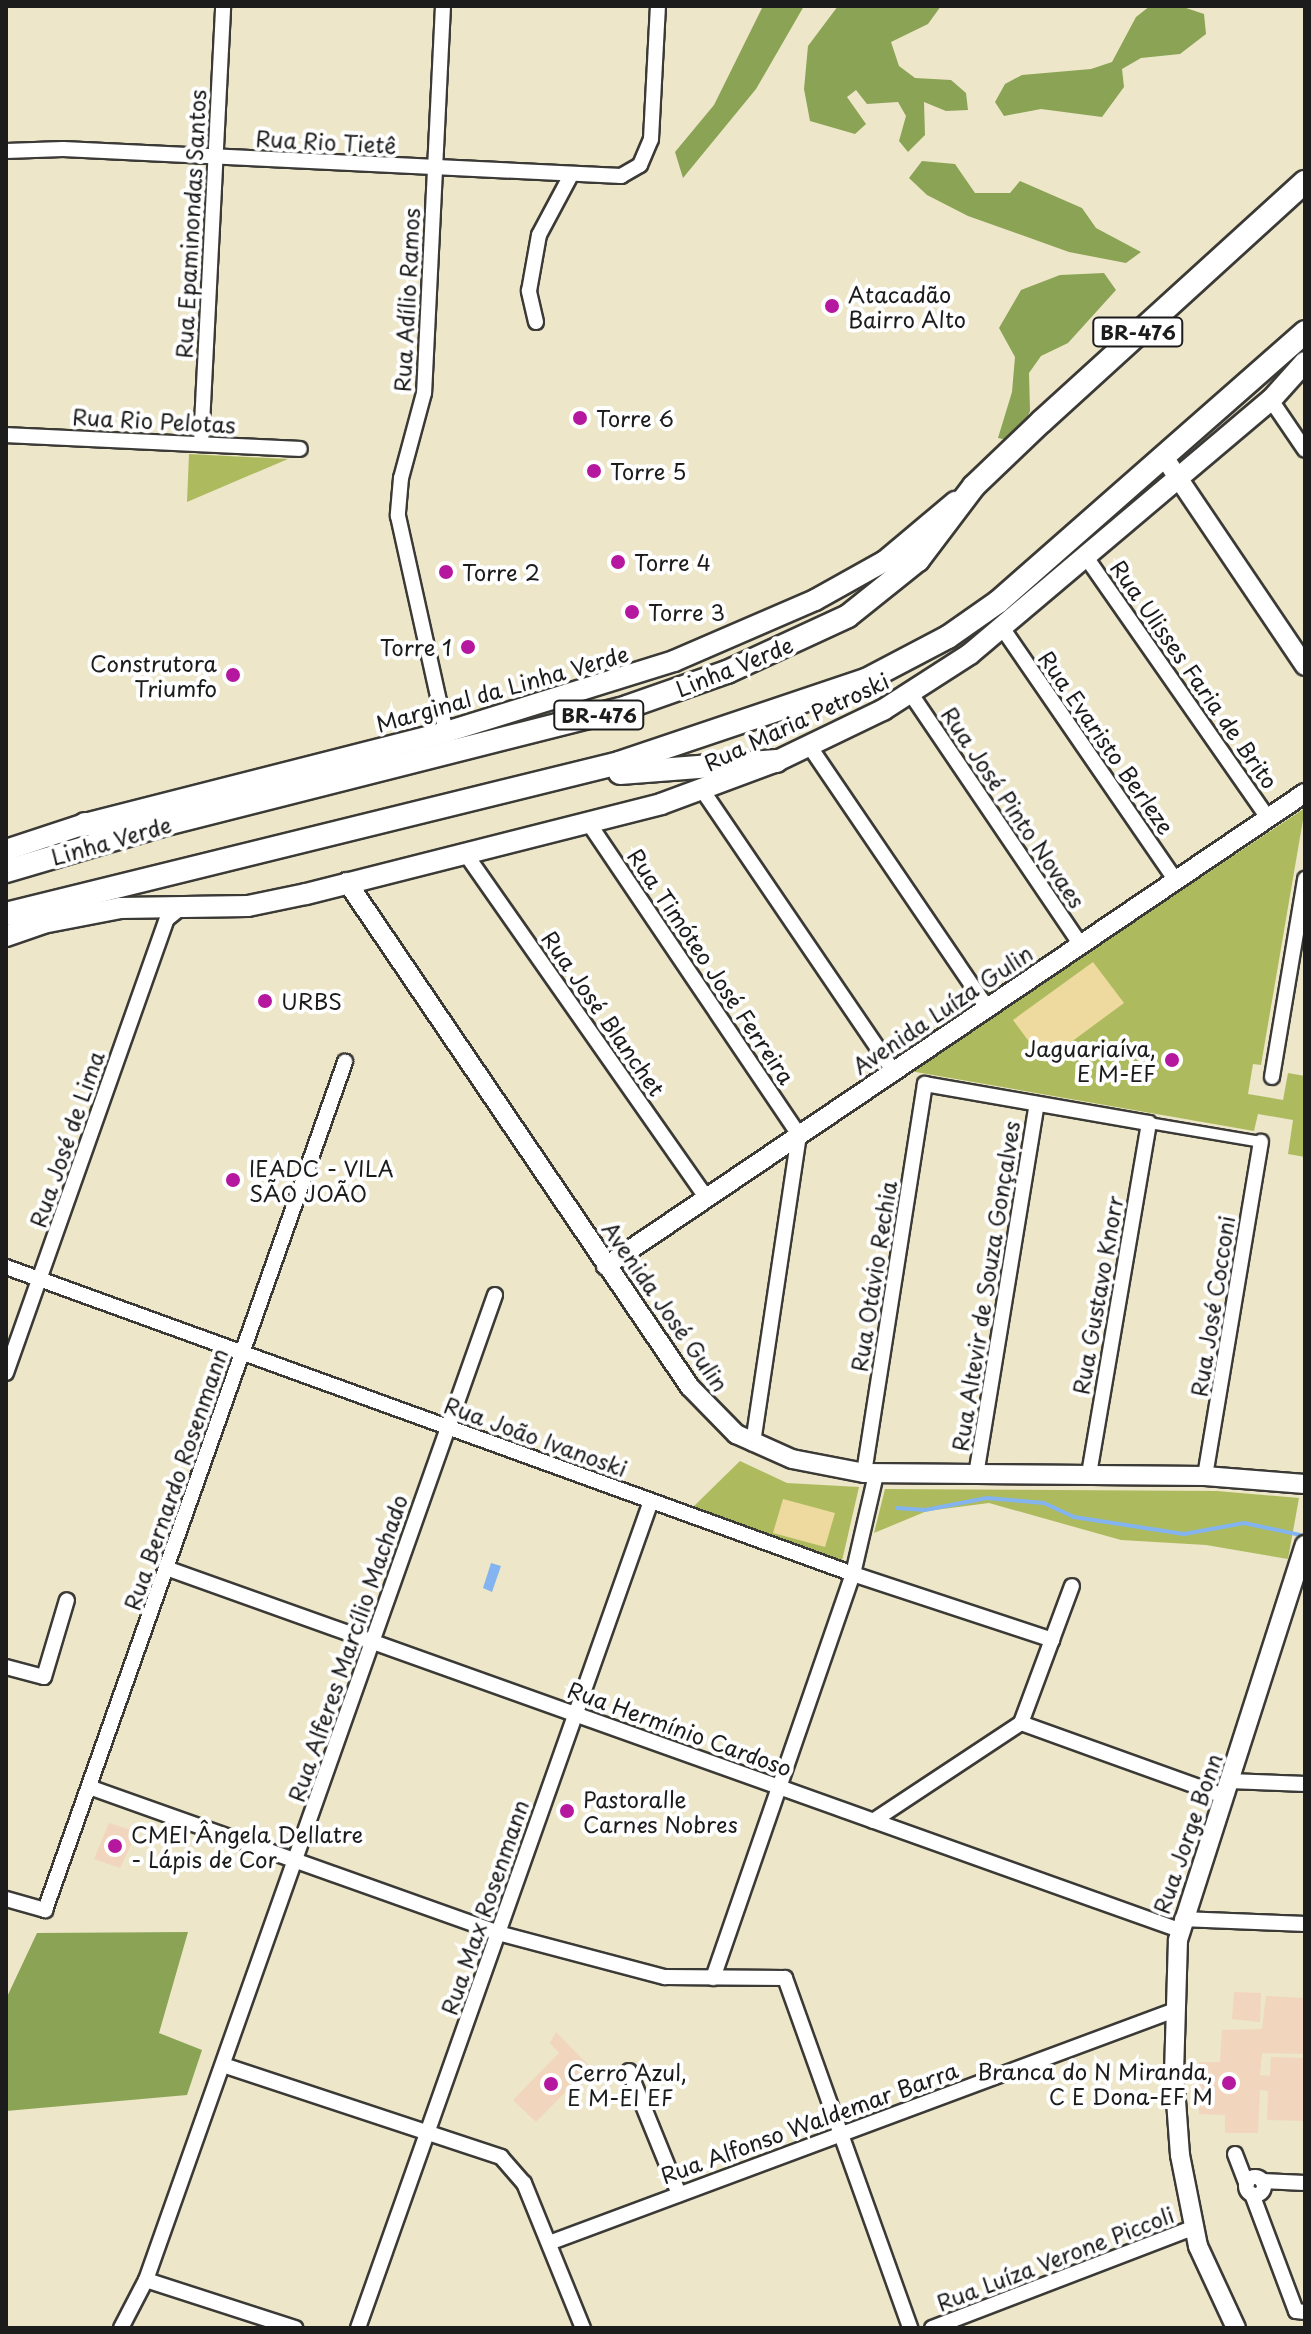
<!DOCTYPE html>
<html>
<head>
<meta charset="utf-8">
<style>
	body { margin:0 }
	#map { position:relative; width:1311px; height:2334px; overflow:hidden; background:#ede6c9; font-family:"Playpen Sans",sans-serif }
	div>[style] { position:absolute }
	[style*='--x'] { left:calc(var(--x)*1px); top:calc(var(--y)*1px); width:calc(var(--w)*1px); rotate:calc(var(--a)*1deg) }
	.built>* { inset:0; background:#f1d5bd }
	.green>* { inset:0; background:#adbb5e }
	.forest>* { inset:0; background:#8aa355 }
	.sand>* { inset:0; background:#eeda9e }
	.water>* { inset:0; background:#83b4ef }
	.stream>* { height:4px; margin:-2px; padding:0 2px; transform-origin:2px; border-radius:2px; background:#83b4ef }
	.roads { filter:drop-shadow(2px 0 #3b3a36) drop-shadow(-2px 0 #3b3a36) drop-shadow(0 2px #3b3a36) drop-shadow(0 -2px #3b3a36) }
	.pedestrian>* { height:10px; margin:-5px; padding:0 5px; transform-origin:5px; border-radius:5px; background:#fff }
	.minor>* { height:14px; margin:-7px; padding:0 7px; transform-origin:7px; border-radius:7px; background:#fff }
	.minor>.ring { margin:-7px; padding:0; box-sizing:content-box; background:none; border:14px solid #fff; border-radius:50% }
	.tertiary>* { height:18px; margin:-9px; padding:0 9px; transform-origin:9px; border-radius:9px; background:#fff }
	.secondary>* { height:20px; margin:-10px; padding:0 10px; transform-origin:10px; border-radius:10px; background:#fff }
	.trunk>* { height:22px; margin:-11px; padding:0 11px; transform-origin:11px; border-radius:11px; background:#fff }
	.dots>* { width:22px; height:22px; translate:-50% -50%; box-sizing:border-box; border:4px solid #fff; border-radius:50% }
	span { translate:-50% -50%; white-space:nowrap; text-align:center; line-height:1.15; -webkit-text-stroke:8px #fff; paint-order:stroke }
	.shield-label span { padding:2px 6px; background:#fff; border:2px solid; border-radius:6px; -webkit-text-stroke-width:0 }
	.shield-label { font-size:20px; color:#1c1c1c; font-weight:700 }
	.street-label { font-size:22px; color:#1c1c1c }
	.poi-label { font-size:22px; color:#1c1c1c }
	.left { translate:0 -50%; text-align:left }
	.right { translate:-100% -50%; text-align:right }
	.frame { position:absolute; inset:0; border:8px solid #1c1c1c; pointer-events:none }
</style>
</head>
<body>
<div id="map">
	<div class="built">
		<i style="clip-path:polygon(109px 1823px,137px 1832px,120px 1868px,94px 1859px)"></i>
		<i style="clip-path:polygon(1234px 1992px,1261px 1993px,1260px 2022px,1232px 2019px)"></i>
		<i style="clip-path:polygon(1266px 1996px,1305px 1998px,1305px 2054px,1262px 2053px,1260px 2075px,1270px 2076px,1271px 2057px,1305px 2058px,1303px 2121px,1267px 2120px,1268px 2091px,1260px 2090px,1258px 2133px,1225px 2133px,1225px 2115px,1199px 2114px,1199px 2062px,1220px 2062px,1222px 2030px,1262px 2029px)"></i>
		<i style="clip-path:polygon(556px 2032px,590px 2067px,536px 2122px,513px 2100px,559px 2053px,550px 2043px)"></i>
	</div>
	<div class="green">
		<i style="clip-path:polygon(189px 454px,288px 459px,187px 502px)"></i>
		<i style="clip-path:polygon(1305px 808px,1261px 1065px,1253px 1064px,1248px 1094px,1283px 1100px,1288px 1073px,1305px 1076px,1305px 1157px,1288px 1154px,1293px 1120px,1258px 1114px,1254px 1131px,910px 1071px)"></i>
		<i style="clip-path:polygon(740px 1461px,787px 1483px,859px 1487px,842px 1561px,693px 1507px)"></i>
		<i style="clip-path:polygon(885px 1489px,1217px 1491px,1299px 1498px,1288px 1559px,1206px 1545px,1121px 1540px,989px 1503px,927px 1511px,874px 1533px)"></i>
	</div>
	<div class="forest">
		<i style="clip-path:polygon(763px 6px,804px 6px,756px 89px,683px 178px,675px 152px,714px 105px)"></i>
		<i style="clip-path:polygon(838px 6px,941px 6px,928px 24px,891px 42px,899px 66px,915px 78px,951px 80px,966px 93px,968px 110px,946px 111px,924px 102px,925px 135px,908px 152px,899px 141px,906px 116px,898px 102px,867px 104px,856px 90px,847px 97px,866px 124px,855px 134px,810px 121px,804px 89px,808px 46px)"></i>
		<i style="clip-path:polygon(1150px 6px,1180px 6px,1204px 14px,1206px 34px,1180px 54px,1141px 58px,1122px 69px,1124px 87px,1102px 117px,1041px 109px,1004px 116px,995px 102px,1005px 84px,1022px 75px,1091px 69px,1112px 62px,1136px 17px)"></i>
		<i style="clip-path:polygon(922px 161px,955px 164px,975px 193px,1010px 193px,1020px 181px,1082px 208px,1096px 228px,1141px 252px,1126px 263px,1069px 252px,968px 216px,927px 195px,909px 178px)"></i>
		<i style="clip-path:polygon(1104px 273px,1116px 290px,1068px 343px,1041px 356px,1029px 373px,1030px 411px,1017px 442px,998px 438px,1012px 392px,1015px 357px,999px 328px,1021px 290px,1060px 275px)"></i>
		<i style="clip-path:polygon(188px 1932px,159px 2033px,202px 2050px,187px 2095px,6px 2111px,6px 1999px,37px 1933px)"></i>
	</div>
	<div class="sand">
		<i style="clip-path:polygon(1093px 962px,1124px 1003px,1044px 1062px,1013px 1020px)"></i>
		<i style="clip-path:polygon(783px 1499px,835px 1513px,825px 1547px,773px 1533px)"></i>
	</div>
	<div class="water">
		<i style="clip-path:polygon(491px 1563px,501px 1566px,492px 1592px,483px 1588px)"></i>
	</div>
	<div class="stream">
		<i style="--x:897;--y:1508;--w:28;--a:4"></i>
		<i style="--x:925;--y:1510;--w:63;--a:-11"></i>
		<i style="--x:987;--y:1498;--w:57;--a:5"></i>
		<i style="--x:1044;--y:1503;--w:33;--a:25"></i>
		<i style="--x:1074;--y:1517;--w:111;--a:8.8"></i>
		<i style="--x:1184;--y:1534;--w:61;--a:-10.4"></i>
		<i style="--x:1244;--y:1523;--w:62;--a:12"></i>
	</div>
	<div class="roads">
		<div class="pedestrian">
			<i style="--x:1149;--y:1123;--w:114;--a:9.6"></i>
		</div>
		<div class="minor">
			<i style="--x:443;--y:6;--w:387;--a:92.8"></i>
			<i style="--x:424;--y:393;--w:88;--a:105.1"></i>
			<i style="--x:401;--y:478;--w:38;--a:95"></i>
			<i style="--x:398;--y:516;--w:221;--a:77.5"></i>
			<i style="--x:6;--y:151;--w:57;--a:-2"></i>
			<i style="--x:63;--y:149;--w:559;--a:2.77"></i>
			<i style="--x:621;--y:176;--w:22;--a:-30"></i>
			<i style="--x:640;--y:165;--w:28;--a:-67"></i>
			<i style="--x:651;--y:139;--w:133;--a:-87"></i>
			<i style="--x:536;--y:322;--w:32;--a:-103"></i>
			<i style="--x:529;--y:291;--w:57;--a:-79.9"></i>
			<i style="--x:539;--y:235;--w:66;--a:-61.9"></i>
			<i style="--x:1271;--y:400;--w:60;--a:55.8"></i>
			<i style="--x:6;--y:435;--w:294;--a:2.7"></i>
			<i style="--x:201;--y:444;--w:439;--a:-87.1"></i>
			<i style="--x:1086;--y:557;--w:316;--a:55.1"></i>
			<i style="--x:1003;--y:629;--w:303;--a:55.5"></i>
			<i style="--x:911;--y:694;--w:302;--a:55.9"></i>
			<i style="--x:810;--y:747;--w:315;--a:55.8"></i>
			<i style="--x:703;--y:791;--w:338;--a:55.8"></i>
			<i style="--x:588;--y:822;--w:377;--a:56"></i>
			<i style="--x:799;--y:1135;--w:312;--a:98.5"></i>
			<i style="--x:465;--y:853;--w:421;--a:55"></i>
			<i style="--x:1272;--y:1077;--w:201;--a:-80.5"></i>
			<i style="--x:6;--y:1267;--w:901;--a:19.92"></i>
			<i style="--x:853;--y:1574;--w:210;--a:18.3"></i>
			<i style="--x:6;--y:1373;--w:482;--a:-70.5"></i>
			<i style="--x:167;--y:919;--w:19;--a:-39"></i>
			<i style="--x:864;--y:1473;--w:394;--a:-81.1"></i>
			<i style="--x:925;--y:1084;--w:227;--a:9.9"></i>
			<i style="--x:1149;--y:1123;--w:357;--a:99.7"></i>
			<i style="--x:976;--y:1475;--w:376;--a:-80.7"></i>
			<i style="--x:1205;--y:1476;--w:339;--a:-80.5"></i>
			<i style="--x:166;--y:1568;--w:1076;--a:19.66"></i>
			<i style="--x:6;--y:1667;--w:39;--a:15"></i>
			<i style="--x:44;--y:1677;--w:80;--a:-73.4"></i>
			<i style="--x:1021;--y:1723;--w:216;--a:19.8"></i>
			<i style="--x:1230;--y:1781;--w:75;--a:2.3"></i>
			<i style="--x:89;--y:1787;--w:434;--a:19.6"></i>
			<i style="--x:498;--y:1933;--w:173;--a:14.8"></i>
			<i style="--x:665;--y:1977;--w:120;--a:0.5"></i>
			<i style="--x:785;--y:1978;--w:372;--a:70.3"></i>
			<i style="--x:873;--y:1821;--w:178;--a:-33.5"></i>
			<i style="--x:1021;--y:1723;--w:146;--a:-69.6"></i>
			<i style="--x:6;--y:1899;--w:41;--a:15.8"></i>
			<i style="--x:45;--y:1910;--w:900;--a:-70.52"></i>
			<i style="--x:1182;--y:1919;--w:123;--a:2.3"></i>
			<i style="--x:713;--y:1978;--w:428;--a:-70.9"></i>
			<i style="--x:853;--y:1574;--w:103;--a:-77"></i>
			<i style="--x:223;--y:2065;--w:293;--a:18.3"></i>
			<i style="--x:501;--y:2157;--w:35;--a:49"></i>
			<i style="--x:524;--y:2183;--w:157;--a:67.9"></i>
			<i style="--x:629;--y:2071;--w:133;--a:67.9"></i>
			<i style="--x:1235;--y:2154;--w:33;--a:69"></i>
			<i class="ring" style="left:1246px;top:2177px;width:4px;height:4px"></i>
			<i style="--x:1262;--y:2181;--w:43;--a:2.7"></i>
			<i style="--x:1252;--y:2194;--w:125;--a:69.4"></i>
			<i style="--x:1296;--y:2311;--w:9;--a:6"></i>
			<i style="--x:549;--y:2243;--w:668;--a:-20.42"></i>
			<i style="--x:146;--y:2280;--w:157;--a:17.9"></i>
			<i style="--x:121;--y:2328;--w:54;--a:-62.5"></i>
			<i style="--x:146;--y:2280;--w:1045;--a:-70.49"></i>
			<i style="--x:358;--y:2328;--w:877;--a:-70.49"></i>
			<i style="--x:932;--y:2328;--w:280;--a:-21"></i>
		</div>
		<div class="tertiary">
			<i style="--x:1164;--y:457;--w:252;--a:56"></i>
			<i style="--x:347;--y:882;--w:610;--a:55.82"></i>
			<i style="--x:690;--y:1387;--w:66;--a:45.6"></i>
			<i style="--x:736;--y:1434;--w:61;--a:24.1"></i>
			<i style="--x:792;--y:1459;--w:73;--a:11"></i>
			<i style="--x:864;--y:1473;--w:341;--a:0.5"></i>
			<i style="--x:1205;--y:1476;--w:100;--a:4.6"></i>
			<i style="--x:606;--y:1266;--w:844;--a:-34.09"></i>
			<i style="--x:1236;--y:2328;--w:90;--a:-114.9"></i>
			<i style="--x:1198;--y:2246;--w:93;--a:-101.2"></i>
			<i style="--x:1180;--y:2155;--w:81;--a:-94.2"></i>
			<i style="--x:1174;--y:2074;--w:134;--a:-88.3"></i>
			<i style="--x:1178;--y:1940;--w:415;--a:-72.2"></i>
		</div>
		<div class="secondary">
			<i style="--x:6;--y:850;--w:83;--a:-18.2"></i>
			<i style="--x:85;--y:824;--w:373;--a:-14.3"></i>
			<i style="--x:446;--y:732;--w:239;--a:-17.3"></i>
			<i style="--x:674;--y:661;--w:154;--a:-23.4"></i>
			<i style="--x:815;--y:600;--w:80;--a:-29.1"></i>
			<i style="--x:885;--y:561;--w:92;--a:-40.1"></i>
			<i style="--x:6;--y:936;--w:39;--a:-19"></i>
			<i style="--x:43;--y:923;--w:78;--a:-11"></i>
			<i style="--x:120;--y:908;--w:128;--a:-0.9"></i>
			<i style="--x:248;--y:906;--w:59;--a:-11.7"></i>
			<i style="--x:306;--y:894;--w:366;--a:-14.2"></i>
			<i style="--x:661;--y:804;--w:124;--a:-20.3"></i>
			<i style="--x:777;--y:761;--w:118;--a:-25.7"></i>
			<i style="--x:883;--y:710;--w:103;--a:-32.8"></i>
			<i style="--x:970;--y:654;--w:394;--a:-40.2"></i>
			<i style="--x:1271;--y:400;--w:51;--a:-48.2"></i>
		</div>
		<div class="trunk">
			<i style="--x:620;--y:773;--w:157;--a:-4.4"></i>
			<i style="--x:85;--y:824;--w:56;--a:1"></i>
			<i style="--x:6;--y:871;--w:163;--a:-16.4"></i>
			<i style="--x:162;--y:825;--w:480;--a:-14.2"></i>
			<i style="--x:627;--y:707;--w:106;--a:-19.3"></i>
			<i style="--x:727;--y:672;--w:133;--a:-24.8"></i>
			<i style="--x:848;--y:616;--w:90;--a:-38.7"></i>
			<i style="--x:918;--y:560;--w:93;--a:-52.9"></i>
			<i style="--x:974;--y:486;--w:93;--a:-43.7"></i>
			<i style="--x:1041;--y:422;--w:357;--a:-42.3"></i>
			<i style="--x:6;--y:914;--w:631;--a:-13.84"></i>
			<i style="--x:619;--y:763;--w:261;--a:-18.6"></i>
			<i style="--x:866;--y:680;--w:93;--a:-27.7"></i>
			<i style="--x:948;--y:637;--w:61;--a:-35"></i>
			<i style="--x:998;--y:602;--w:409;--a:-41.3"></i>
		</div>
	</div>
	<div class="dots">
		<i style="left:832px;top:306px;background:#b5179e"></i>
		<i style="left:580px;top:418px;background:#b5179e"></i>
		<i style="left:594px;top:471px;background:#b5179e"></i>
		<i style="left:618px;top:562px;background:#b5179e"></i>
		<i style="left:446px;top:572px;background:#b5179e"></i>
		<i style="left:632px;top:612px;background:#b5179e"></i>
		<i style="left:468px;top:647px;background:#b5179e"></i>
		<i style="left:233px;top:675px;background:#b5179e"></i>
		<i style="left:265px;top:1001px;background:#b5179e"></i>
		<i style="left:1172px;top:1060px;background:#b5179e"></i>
		<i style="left:233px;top:1180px;background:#b5179e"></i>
		<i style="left:567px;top:1811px;background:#b5179e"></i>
		<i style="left:115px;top:1846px;background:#b5179e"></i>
		<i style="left:1229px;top:2083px;background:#b5179e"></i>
		<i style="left:551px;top:2084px;background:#b5179e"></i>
	</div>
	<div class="shield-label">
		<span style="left:1138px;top:332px">BR-476</span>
		<span style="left:599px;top:715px">BR-476</span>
	</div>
	<div class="street-label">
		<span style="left:326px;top:141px;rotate:3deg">Rua Rio Tietê</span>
		<span style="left:190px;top:224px;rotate:-87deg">Rua Epaminondas Santos</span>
		<span style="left:406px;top:300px;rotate:-87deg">Rua Adílio Ramos</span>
		<span style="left:154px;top:420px;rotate:3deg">Rua Rio Pelotas</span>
		<span style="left:734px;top:666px;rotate:-22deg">Linha Verde</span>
		<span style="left:1195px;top:674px;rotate:55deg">Rua Ulisses Faria de Brito</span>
		<span style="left:502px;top:688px;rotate:-16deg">Marginal da Linha Verde</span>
		<span style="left:796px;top:721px;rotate:-25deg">Rua Maria Petroski</span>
		<span style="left:1107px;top:742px;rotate:55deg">Rua Evaristo Berleze</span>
		<span style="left:1014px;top:807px;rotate:56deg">Rua José Pinto Novaes</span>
		<span style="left:111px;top:840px;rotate:-16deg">Linha Verde</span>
		<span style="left:712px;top:966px;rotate:56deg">Rua Timóteo José Ferreira</span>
		<span style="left:942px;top:1009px;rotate:-34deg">Avenida Luíza Gulin</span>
		<span style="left:604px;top:1013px;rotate:55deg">Rua José Blanchet</span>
		<span style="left:66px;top:1139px;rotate:-71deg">Rua José de Lima</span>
		<span style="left:873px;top:1276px;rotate:-81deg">Rua Otávio Rechia</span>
		<span style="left:985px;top:1286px;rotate:-81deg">Rua Altevir de Souza Gonçalves</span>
		<span style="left:1097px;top:1295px;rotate:-80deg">Rua Gustavo Knorr</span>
		<span style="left:666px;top:1306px;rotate:55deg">Avenida José Gulin</span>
		<span style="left:1212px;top:1306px;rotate:-81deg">Rua José Cocconi</span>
		<span style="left:536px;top:1436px;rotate:20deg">Rua João Ivanoski</span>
		<span style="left:175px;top:1479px;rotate:-71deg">Rua Bernardo Rosenmann</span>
		<span style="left:347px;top:1648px;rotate:-71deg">Rua Alferes Marcílio Machado</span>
		<span style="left:680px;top:1728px;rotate:20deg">Rua Hermínio Cardoso</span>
		<span style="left:1187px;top:1833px;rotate:-71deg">Rua Jorge Bonn</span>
		<span style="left:484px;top:1907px;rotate:-71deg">Rua Max Rosenmann</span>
		<span style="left:809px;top:2122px;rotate:-20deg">Rua Alfonso Waldemar Barra</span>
		<span style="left:1055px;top:2258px;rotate:-21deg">Rua Luíza Verone Piccoli</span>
	</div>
	<div class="poi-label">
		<span class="left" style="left:848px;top:306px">Atacadão<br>Bairro Alto</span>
		<span class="left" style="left:596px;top:418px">Torre 6</span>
		<span class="left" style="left:610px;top:471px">Torre 5</span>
		<span class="left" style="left:634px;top:562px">Torre 4</span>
		<span class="left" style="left:462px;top:572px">Torre 2</span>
		<span class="left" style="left:648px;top:612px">Torre 3</span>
		<span class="right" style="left:452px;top:647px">Torre 1</span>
		<span class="right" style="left:217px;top:675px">Construtora<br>Triumfo</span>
		<span class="left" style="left:281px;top:1001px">URBS</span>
		<span class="right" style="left:1156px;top:1060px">Jaguariaíva,<br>E M-EF</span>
		<span class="left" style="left:249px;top:1180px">IEADC - VILA<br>SÃO JOÃO</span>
		<span class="left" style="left:583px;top:1811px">Pastoralle<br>Carnes Nobres</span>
		<span class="left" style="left:131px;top:1846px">CMEI Ângela Dellatre<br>- Lápis de Cor</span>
		<span class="right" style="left:1213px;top:2083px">Branca do N Miranda,<br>C E Dona-EF M</span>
		<span class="left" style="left:567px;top:2084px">Cerro Azul,<br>E M-EI EF</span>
	</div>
	<div class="frame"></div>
</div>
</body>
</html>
